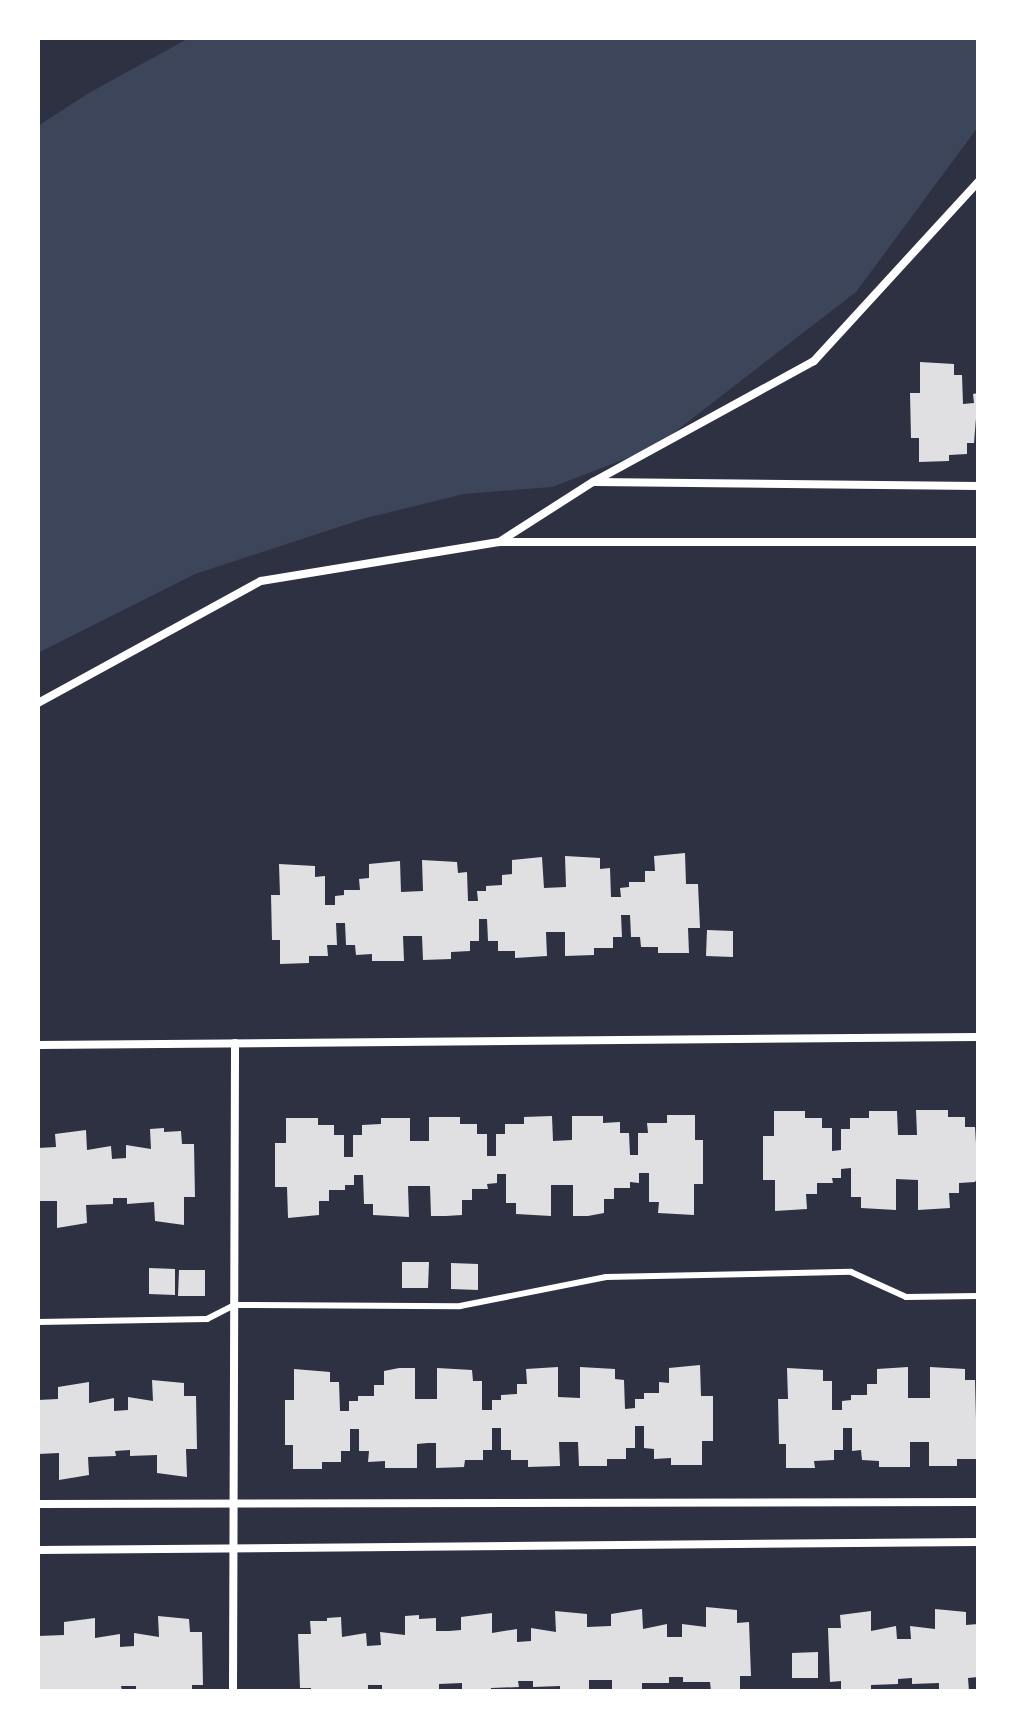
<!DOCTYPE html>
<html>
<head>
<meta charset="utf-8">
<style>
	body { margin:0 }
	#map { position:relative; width:1016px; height:1729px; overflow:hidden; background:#2d3142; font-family:Figtree,sans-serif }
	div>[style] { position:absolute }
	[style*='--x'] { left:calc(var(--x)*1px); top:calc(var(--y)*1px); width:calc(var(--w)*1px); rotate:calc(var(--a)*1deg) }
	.green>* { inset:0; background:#3c4559 }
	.building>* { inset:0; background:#e0e0e3 }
	.service>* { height:6px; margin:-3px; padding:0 3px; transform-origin:3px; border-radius:3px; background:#fff }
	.minor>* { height:8px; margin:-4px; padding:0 4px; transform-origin:4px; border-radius:4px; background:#fff }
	span { translate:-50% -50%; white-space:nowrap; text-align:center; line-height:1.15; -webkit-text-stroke:6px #fff; paint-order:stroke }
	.frame { position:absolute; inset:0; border:40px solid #fff; pointer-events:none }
</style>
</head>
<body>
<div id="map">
	<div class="green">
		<i style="clip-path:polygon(189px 38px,978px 38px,978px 127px,856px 292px,654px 448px,552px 487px,464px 494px,366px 518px,195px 574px,38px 653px,38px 126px,87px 94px)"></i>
	</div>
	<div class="building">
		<i style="clip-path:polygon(920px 362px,954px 364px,954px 375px,962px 375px,963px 404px,974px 403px,973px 394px,978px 393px,974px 443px,967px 443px,967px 454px,949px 455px,949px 461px,919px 462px,919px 438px,911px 438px,910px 393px,920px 393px)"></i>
		<i style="clip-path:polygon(685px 853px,686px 884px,698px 884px,700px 928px,688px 928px,689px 953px,658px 953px,658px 947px,641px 947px,640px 937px,631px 937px,630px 915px,621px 915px,622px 937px,613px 937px,613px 948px,594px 948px,594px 955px,565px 956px,565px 932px,546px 932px,547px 956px,515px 958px,515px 951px,498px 951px,498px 941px,488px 941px,487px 919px,479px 919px,479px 941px,470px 941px,470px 951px,451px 952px,451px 959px,423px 960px,422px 936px,403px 936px,404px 961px,372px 961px,372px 954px,356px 955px,355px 945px,346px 945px,345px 923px,336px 923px,337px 945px,327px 945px,328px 956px,309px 956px,309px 963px,280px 964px,280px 940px,272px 940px,271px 895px,280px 895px,279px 864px,315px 866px,315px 877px,325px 876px,325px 905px,335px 905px,335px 896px,344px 895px,344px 890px,360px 890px,359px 879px,369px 878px,369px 864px,400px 861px,401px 892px,423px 891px,422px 860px,457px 862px,458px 873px,467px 872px,468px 901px,478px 901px,477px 891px,486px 891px,486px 886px,502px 885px,502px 875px,512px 874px,512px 860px,542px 857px,544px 888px,566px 887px,565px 856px,600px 858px,600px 869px,610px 868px,611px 897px,621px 897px,620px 888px,629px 887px,629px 882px,645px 882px,645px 871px,655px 871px,654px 856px)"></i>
		<i style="clip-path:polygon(707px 930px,733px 931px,733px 957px,706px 956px)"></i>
		<i style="clip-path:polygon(916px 1110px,948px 1110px,948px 1117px,965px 1117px,965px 1127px,975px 1127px,978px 1177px,975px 1182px,959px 1183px,959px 1193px,949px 1193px,950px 1208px,918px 1210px,918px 1180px,896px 1179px,896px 1210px,861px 1208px,861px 1197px,851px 1197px,851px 1168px,841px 1169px,841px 1178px,832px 1178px,833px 1183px,817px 1183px,817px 1194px,806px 1194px,807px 1209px,775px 1211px,775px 1180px,763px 1180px,763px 1136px,774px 1136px,774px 1111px,805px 1111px,805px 1118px,822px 1118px,822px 1128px,832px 1128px,832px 1151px,841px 1150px,841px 1129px,850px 1129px,850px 1118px,869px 1118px,869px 1111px,897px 1111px,898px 1135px,917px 1135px)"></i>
		<i style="clip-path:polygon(667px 1115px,695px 1115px,695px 1140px,703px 1140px,703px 1184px,694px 1184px,694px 1215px,658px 1213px,659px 1202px,649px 1202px,649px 1173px,639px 1173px,639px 1183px,630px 1182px,630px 1188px,614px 1188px,614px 1199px,604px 1199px,604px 1213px,588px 1216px,573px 1216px,573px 1185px,551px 1185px,551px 1216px,516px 1214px,516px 1203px,506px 1203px,506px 1174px,497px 1174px,497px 1183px,487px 1184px,488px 1189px,472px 1189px,472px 1200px,462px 1200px,462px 1215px,446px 1216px,431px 1216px,430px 1186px,408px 1186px,409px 1217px,373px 1215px,373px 1204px,364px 1204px,363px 1175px,354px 1175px,354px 1185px,345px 1185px,345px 1190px,329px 1190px,329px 1201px,319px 1201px,319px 1215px,288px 1218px,287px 1187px,275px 1187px,275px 1143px,286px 1143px,286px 1118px,318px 1118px,318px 1125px,334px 1125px,334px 1135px,344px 1135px,344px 1157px,353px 1157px,353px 1135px,362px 1135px,362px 1125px,381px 1124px,381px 1118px,410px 1118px,410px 1141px,429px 1141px,429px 1117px,460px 1117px,460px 1124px,477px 1124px,477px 1134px,487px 1134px,487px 1156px,496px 1156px,496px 1134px,505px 1134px,505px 1124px,524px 1124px,524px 1117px,552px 1116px,553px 1141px,572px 1140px,572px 1116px,603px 1116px,603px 1123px,620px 1122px,620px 1133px,629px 1133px,630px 1155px,638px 1155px,638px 1133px,648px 1133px,647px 1123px,667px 1123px)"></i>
		<i style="clip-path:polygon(164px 1128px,164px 1132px,181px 1131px,182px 1144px,194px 1144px,195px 1197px,184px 1197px,184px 1225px,155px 1221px,154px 1202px,127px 1204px,127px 1198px,113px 1198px,113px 1204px,86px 1205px,87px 1223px,57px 1228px,57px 1201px,38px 1201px,38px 1148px,56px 1147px,55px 1134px,86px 1130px,87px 1150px,111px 1146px,112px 1159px,126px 1158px,126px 1145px,151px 1149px,150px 1129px)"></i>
		<i style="clip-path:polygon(402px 1262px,429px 1262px,428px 1288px,402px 1288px)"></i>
		<i style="clip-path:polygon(451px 1263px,478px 1264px,478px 1290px,451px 1289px)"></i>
		<i style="clip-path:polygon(149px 1268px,175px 1269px,175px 1295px,149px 1294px)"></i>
		<i style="clip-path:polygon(179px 1270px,205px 1270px,205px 1296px,178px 1296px)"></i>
		<i style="clip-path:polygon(700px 1365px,701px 1396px,713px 1396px,713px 1441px,702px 1441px,702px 1465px,671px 1465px,671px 1458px,654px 1459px,654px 1449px,644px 1448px,644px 1426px,635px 1426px,635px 1448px,626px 1448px,626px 1459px,607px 1459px,607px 1466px,579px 1466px,578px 1442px,559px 1442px,560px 1466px,528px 1467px,528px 1460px,511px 1460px,511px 1450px,501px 1450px,501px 1428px,492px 1428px,492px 1450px,483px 1450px,483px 1460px,465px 1460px,464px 1467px,436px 1468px,436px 1443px,428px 1443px,417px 1444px,417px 1468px,385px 1468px,385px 1461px,368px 1462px,369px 1451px,359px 1451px,359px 1429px,350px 1429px,350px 1451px,341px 1451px,341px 1462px,322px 1462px,322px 1469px,293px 1469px,293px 1445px,285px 1445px,285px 1400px,294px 1400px,294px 1369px,330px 1372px,330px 1382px,339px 1382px,340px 1411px,349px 1411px,349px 1401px,358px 1401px,358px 1396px,374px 1396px,374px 1385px,384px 1385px,384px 1371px,399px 1368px,415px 1368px,415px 1399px,437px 1399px,437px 1368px,472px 1370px,473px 1381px,482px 1381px,482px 1410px,492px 1410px,492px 1400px,501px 1400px,501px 1395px,517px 1394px,517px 1384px,527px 1384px,526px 1369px,558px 1367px,558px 1397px,580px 1398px,580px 1367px,615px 1369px,615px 1379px,624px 1380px,625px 1409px,635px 1408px,635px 1399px,644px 1399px,644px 1393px,659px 1393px,659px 1382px,669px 1383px,669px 1368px)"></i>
		<i style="clip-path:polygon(908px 1367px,908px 1398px,930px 1398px,930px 1367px,965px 1369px,965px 1380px,975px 1380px,977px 1459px,957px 1459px,957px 1466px,929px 1466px,929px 1442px,910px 1442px,910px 1467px,879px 1467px,879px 1461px,862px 1460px,861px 1450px,852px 1451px,852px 1428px,843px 1428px,843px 1450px,834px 1450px,834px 1460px,814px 1461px,815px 1468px,786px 1468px,786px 1444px,779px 1444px,778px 1399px,788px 1399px,787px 1368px,823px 1370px,823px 1381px,832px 1381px,832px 1410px,842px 1410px,842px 1401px,851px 1400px,851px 1395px,867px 1395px,867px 1384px,877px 1384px,877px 1369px)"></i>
		<i style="clip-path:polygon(152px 1380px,184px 1383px,184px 1396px,196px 1396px,197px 1449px,186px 1449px,187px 1477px,157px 1473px,157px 1455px,130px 1456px,130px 1450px,115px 1451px,116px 1456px,88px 1457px,89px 1475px,59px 1480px,59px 1453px,38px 1454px,38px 1400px,58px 1399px,58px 1387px,89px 1382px,89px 1403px,114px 1398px,114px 1411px,128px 1410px,128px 1397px,153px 1401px)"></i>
		<i style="clip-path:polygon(706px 1607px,737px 1610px,737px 1623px,749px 1622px,751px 1676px,740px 1676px,740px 1691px,711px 1691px,710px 1682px,683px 1682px,683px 1677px,669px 1677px,669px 1683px,642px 1683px,642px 1691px,612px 1691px,612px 1680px,589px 1680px,589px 1691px,560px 1691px,560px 1686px,533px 1687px,533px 1681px,518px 1681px,519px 1687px,491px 1688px,491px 1691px,462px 1691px,462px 1683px,439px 1684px,439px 1691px,382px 1690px,382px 1685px,368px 1685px,368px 1691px,311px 1691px,311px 1688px,300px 1688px,298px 1634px,311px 1634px,310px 1621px,327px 1621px,327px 1618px,341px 1617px,342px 1637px,366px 1633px,367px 1646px,381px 1645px,380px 1632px,405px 1635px,405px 1616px,419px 1615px,419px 1619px,436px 1618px,436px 1631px,449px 1631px,461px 1630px,461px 1617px,492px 1613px,492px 1633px,517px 1629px,517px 1642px,531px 1641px,531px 1628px,556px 1632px,555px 1611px,587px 1614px,587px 1627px,611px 1626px,611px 1614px,642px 1609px,643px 1629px,667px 1624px,667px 1637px,682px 1637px,682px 1624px,706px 1627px)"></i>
		<i style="clip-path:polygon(935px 1609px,966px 1612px,966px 1625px,978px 1624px,978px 1677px,968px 1678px,969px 1691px,939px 1691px,939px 1683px,912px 1684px,912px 1678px,898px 1679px,898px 1684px,871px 1685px,871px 1691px,841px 1691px,841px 1681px,830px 1682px,828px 1628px,841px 1628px,840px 1615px,871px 1611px,871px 1631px,896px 1626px,897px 1639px,911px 1639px,910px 1626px,935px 1629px)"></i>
		<i style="clip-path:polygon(158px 1616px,189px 1619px,190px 1632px,202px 1632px,203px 1685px,192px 1685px,192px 1691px,136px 1691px,136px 1686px,121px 1686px,122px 1691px,38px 1691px,38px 1636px,64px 1635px,64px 1622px,95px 1618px,95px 1638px,120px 1634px,120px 1647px,134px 1646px,134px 1633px,159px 1637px)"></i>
		<i style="clip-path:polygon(818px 1652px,818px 1678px,792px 1678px,792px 1653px)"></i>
	</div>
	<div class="service">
		<i style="--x:38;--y:1322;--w:169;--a:-1"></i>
		<i style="--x:207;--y:1319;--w:31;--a:-27"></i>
		<i style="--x:235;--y:1305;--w:225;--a:0.3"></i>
		<i style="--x:460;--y:1306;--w:149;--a:-11.2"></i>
		<i style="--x:606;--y:1277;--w:245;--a:-1.2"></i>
		<i style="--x:851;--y:1272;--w:60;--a:24.4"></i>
		<i style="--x:906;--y:1297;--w:72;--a:-0.8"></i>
	</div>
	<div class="minor">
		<i style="--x:595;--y:482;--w:383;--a:0.6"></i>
		<i style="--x:499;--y:542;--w:479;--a:0"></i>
		<i style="--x:38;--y:703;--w:254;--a:-28.7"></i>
		<i style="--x:261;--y:581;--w:241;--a:-9.3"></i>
		<i style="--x:499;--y:542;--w:112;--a:-32.6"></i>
		<i style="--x:593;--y:482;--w:252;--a:-28.7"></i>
		<i style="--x:814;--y:361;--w:243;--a:-47.5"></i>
		<i style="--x:38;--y:1045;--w:940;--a:-0.49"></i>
		<i style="--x:38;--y:1504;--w:940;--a:-0.12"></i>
		<i style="--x:38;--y:1550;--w:940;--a:-0.49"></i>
		<i style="--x:233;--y:1691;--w:648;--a:-89.82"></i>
	</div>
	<div class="frame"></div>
</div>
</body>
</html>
